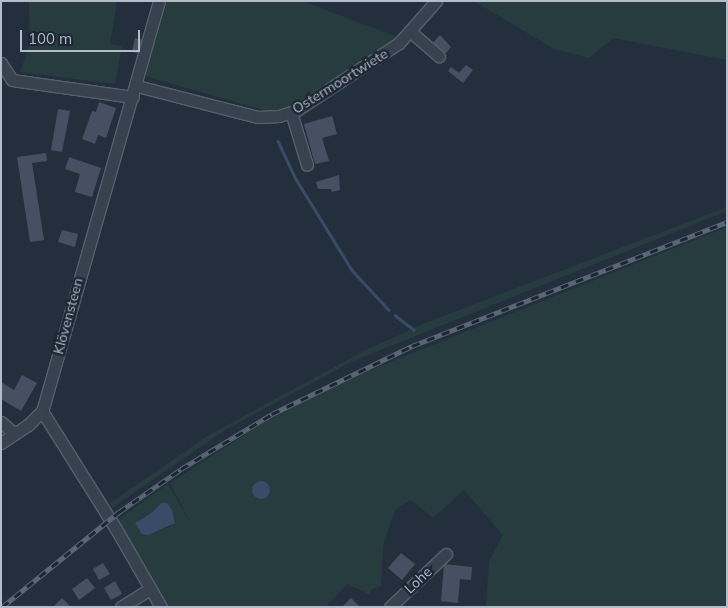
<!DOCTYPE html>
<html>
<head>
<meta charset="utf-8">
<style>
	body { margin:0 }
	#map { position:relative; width:728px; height:608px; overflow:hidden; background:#242f3e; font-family:Mulish,sans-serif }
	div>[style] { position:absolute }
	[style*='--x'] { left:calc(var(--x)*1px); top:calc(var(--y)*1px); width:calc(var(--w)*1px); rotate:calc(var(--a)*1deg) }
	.green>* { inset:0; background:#263c3f }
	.water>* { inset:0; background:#394c67 }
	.round { border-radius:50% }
	.stream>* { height:2.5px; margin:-1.25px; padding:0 1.25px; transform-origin:1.25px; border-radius:1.25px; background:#394c67 }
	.building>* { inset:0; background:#455162 }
	.roads { filter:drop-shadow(1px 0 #565f6c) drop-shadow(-1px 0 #565f6c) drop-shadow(0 1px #565f6c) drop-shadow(0 -1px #565f6c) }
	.minor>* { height:11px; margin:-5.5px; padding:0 5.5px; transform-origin:5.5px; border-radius:5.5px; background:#38414e }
	.rail>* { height:4.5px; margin-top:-2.25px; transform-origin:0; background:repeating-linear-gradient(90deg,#1d2633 0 8px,#5a6575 0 16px); box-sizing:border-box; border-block:1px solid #5a6575 }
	span { translate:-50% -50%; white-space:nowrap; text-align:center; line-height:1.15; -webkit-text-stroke:5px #1d2633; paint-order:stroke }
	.street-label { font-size:14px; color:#b4bcc9 }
	.frame { position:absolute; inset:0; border:2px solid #b4bcc9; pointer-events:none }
	.scale { position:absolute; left:20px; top:30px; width:120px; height:22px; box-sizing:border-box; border:2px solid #b4bcc9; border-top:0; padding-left:6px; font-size:15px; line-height:18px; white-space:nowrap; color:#b4bcc9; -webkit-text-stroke:4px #1d2633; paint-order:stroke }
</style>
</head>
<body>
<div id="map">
	<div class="green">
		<i style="clip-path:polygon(29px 1px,117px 1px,110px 44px,122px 46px,115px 84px,20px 72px,30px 44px)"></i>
		<i style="clip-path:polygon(167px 1px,302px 1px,400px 38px,287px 110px,274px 113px,145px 76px)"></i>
		<i style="clip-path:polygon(474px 1px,727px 1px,727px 60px,613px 38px,589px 58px,554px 49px)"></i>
		<i style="clip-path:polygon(727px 207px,727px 211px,353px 361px,225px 430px,112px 508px,110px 503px,209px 435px,364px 351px,423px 324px)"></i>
		<i style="clip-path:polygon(evenodd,727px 227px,727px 607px,486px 607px,489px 561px,503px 535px,464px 490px,433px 518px,411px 500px,396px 509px,384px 541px,381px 586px,372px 589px,369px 594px,347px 584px,326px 607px,165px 607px,116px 521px,168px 484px,191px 524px,170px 483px,274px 416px,350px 378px,727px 227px,160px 503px,171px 526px,158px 531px,139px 519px,151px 513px,160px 503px)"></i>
	</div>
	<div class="water">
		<i class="round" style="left:252px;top:481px;width:18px;height:18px"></i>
		<i style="clip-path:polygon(161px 503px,167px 503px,172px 510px,175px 523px,148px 535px,142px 534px,135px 523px,151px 513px)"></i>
	</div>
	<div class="stream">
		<i style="--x:278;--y:141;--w:42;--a:64.7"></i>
		<i style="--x:296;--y:179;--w:107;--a:58.4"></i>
		<i style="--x:352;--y:270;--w:54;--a:47.2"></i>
		<i style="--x:395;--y:315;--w:24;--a:38"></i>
	</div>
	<div class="building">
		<i style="clip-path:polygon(440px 35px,451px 47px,446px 53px,431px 45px)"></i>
		<i style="clip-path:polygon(135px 38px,144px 40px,141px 54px,132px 52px)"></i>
		<i style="clip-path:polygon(466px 65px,473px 70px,463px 83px,448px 71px,451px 67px,459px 73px)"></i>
		<i style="clip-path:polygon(99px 102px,116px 108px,106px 138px,98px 135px,95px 144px,82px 139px,92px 111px,96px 112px)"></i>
		<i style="clip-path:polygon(58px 109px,70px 111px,62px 152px,51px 150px)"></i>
		<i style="clip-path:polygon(332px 116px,337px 134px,322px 138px,329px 161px,315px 164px,304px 124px)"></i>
		<i style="clip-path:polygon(46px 153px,47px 161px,32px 163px,44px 240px,30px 242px,17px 157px)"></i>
		<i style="clip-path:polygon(69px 157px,101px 168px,92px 197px,75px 192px,80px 174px,65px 169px)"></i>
		<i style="clip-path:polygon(339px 175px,340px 190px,332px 192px,331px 189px,318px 189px,316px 182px)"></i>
		<i style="clip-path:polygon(62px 230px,78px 234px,75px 247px,58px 242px)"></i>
		<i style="clip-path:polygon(22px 375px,37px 383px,21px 411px,1px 399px,1px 382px,14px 390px)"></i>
		<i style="clip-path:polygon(401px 553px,415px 564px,402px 580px,388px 568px)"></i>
		<i style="clip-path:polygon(103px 563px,110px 574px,99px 580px,93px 569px)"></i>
		<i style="clip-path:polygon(444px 564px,472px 567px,471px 580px,460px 579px,458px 603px,441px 601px)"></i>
		<i style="clip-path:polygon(87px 578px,95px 588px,79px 600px,72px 589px)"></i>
		<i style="clip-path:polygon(115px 581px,122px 594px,111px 600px,104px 588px)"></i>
		<i style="clip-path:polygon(62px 598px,71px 607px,53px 607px)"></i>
		<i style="clip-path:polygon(351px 598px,360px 607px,342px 607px)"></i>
	</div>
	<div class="roads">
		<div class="minor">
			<i style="--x:159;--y:1;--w:426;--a:105.9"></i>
			<i style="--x:42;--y:411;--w:139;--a:57.9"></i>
			<i style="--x:116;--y:529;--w:90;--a:60"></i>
			<i style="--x:411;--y:32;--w:37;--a:41"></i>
			<i style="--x:1;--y:63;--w:20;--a:57"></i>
			<i style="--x:12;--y:80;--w:122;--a:8"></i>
			<i style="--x:137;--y:86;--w:125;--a:14.4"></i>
			<i style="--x:258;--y:117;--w:21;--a:-3"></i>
			<i style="--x:279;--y:116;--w:19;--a:-18"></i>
			<i style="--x:297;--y:110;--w:122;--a:-33.3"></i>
			<i style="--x:399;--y:43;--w:56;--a:-48.6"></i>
			<i style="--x:291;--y:112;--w:55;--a:73.2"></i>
			<i style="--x:1;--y:422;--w:18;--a:41"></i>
			<i style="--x:1;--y:443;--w:32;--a:-34"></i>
			<i style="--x:28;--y:425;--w:20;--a:-45"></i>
			<i style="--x:121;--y:607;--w:34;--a:-32"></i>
			<i style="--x:390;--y:607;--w:77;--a:-43.4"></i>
		</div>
	</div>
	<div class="rail">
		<i style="--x:2;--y:607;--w:151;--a:-39.1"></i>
		<i style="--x:119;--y:512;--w:75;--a:-34.7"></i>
		<i style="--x:181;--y:469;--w:106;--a:-31.1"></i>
		<i style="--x:272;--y:414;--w:156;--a:-25.9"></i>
		<i style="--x:412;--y:346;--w:339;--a:-21.5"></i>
	</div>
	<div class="street-label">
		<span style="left:340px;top:81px;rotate:-32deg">Ostermoortwiete</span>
		<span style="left:68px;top:316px;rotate:-75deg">Klövensteen</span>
		<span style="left:418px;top:580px;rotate:-43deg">Lohe</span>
	</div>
	<div class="frame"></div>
	<div class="scale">100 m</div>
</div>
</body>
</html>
